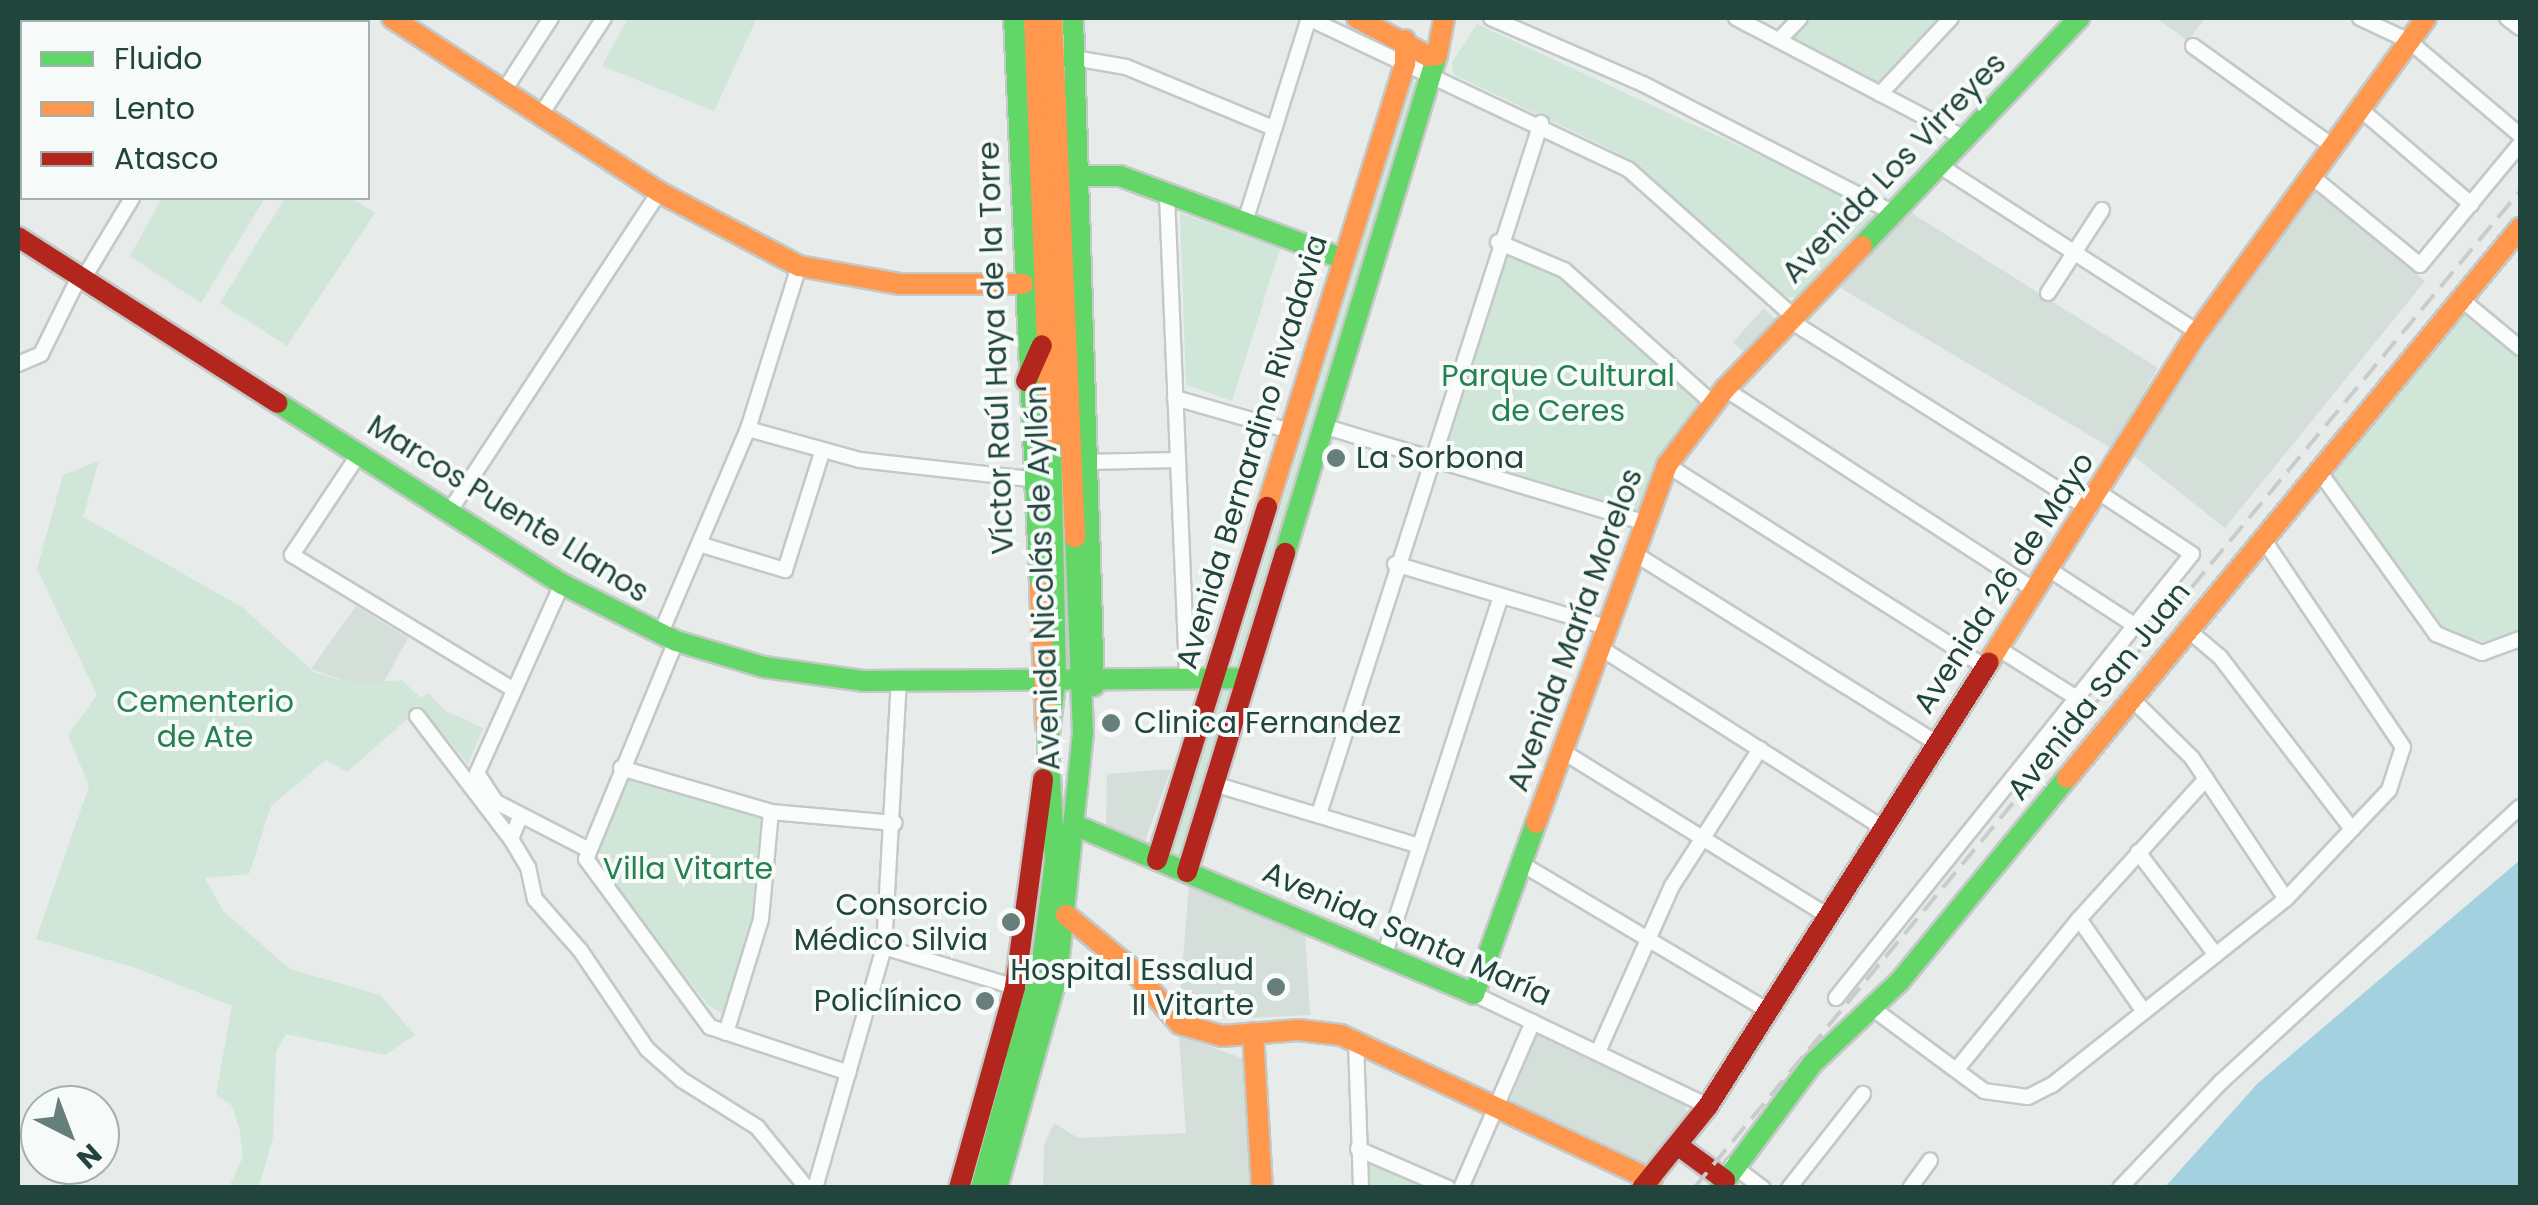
<!DOCTYPE html>
<html>
<head>
<meta charset="utf-8">
<style>
	body { margin:0 }
	#map { position:relative; width:2538px; height:1205px; overflow:hidden; background:#e7ecea; font-family:Poppins,sans-serif }
	div>[style] { position:absolute }
	[style*='--x'] { left:calc(var(--x)*1px); top:calc(var(--y)*1px); width:calc(var(--w)*1px); rotate:calc(var(--a)*1deg) }
	.built>* { inset:0; background:#d4dfda }
	.green>* { inset:0; background:#cfe6d8 }
	.water>* { inset:0; background:#a4d1df }
	.roads { filter:drop-shadow(2px 0 #c4c9c7) drop-shadow(-2px 0 #c4c9c7) drop-shadow(0 2px #c4c9c7) drop-shadow(0 -2px #c4c9c7) }
	.street>* { height:14px; margin:-7px; padding:0 7px; transform-origin:7px; border-radius:7px; background:#fbfcfc }
	.fast>* { height:20px; margin:-10px; padding:0 10px; transform-origin:10px; border-radius:10px; background:#63d668 }
	.slow>* { height:20px; margin:-10px; padding:0 10px; transform-origin:10px; border-radius:10px; background:#ff974d }
	.jam>* { height:20px; margin:-10px; padding:0 10px; transform-origin:10px; border-radius:10px; background:#b3261e }
	.rail>* { height:4px; margin-top:-2px; transform-origin:0; background:repeating-linear-gradient(90deg,#c8cdcb 0 20px,transparent 0 30px) }
	.dots>* { width:28px; height:28px; translate:-50% -50%; box-sizing:border-box; border:5px solid #f6fbf9; border-radius:50% }
	span { translate:-50% -50%; white-space:nowrap; text-align:center; line-height:1.15; -webkit-text-stroke:8px #f6fbf9; paint-order:stroke }
	.street-label { font-size:30px; color:#21443d }
	.park-label { font-size:30px; color:#268050 }
	.poi-label { font-size:30px; color:#21443d }
	.left { translate:0 -50%; text-align:left }
	.right { translate:-100% -50%; text-align:right }
	.frame { position:absolute; inset:0; border:20px solid #21443d; pointer-events:none }
	.legend { position:absolute; left:20px; top:20px; width:350px; height:180px; box-sizing:border-box; background:#f6fbf9; border:2px solid #a1b2ae; margin:0; padding:12px 18px; list-style:none; font-size:30px; color:#21443d }
	.legend li { display:flex; align-items:center; gap:20px; height:50px }
	.legend b { width:50px; border:2px solid #a1b2ae }
	.north { position:absolute; left:20px; top:1085px; width:100px; height:100px; box-sizing:border-box; background:#f6fbf9; border:2px solid #a1b2ae; border-radius:50%; rotate:138deg; font-size:28px; font-weight:700; line-height:40px; text-align:center; color:#21443d }
	.north::after { content:''; display:block; margin:auto; width:35px; height:45px; background:#667f7a; clip-path:polygon(50% 0,100% 100%,50% 72%,0 100%) }
</style>
</head>
<body>
<div id="map">
	<div class="built">
		<i style="clip-path:polygon(18px 18px,117px 18px,22px 26px)"></i>
		<i style="clip-path:polygon(2156px 18px,2205px 18px,2188px 41px)"></i>
		<i style="clip-path:polygon(2314px 188px,2425px 281px,2225px 528px,2130px 453px)"></i>
		<i style="clip-path:polygon(1910px 212px,2158px 368px,2111px 448px,1839px 287px)"></i>
		<i style="clip-path:polygon(1764px 308px,1781px 325px,1749px 357px,1733px 342px)"></i>
		<i style="clip-path:polygon(356px 606px,408px 638px,384px 682px,354px 684px,311px 669px)"></i>
		<i style="clip-path:polygon(1171px 769px,1145px 841px,1106px 825px,1107px 774px)"></i>
		<i style="clip-path:polygon(1189px 884px,1305px 932px,1310px 1015px,1246px 1018px,1186px 1016px,1179px 1010px)"></i>
		<i style="clip-path:polygon(1536px 1034px,1684px 1105px,1688px 1116px,1644px 1166px,1509px 1104px)"></i>
		<i style="clip-path:polygon(1179px 1035px,1247px 1060px,1255px 1187px,1043px 1187px,1044px 1145px,1054px 1123px,1078px 1138px,1186px 1133px)"></i>
	</div>
	<div class="green">
		<i style="clip-path:polygon(628px 18px,757px 18px,714px 111px,602px 66px)"></i>
		<i style="clip-path:polygon(1805px 18px,1940px 18px,1877px 87px,1789px 40px)"></i>
		<i style="clip-path:polygon(1477px 24px,1864px 204px,1874px 222px,1803px 297px,1783px 297px,1618px 153px,1453px 74px,1452px 62px)"></i>
		<i style="clip-path:polygon(1413px 81px,1418px 83px,1241px 670px,1231px 669px)"></i>
		<i style="clip-path:polygon(162px 198px,265px 198px,201px 303px,130px 256px)"></i>
		<i style="clip-path:polygon(285px 198px,351px 198px,375px 213px,287px 346px,220px 303px)"></i>
		<i style="clip-path:polygon(1180px 213px,1280px 249px,1232px 401px,1186px 385px)"></i>
		<i style="clip-path:polygon(1505px 253px,1565px 279px,1704px 403px,1660px 460px,1637px 514px,1442px 451px)"></i>
		<i style="clip-path:polygon(2462px 314px,2470px 314px,2520px 355px,2520px 630px,2492px 643px,2443px 633px,2332px 477px)"></i>
		<i style="clip-path:polygon(99px 461px,83px 517px,242px 607px,314px 672px,354px 684px,402px 680px,421px 698px,428px 693px,446px 711px,483px 728px,468px 764px,421px 707px,347px 772px,326px 760px,271px 806px,249px 874px,205px 878px,223px 911px,290px 969px,380px 995px,415px 1035px,385px 1055px,286px 1034px,276px 1052px,273px 1137px,259px 1187px,229px 1187px,243px 1157px,240px 1132px,232px 1106px,216px 1094px,232px 1006px,136px 968px,36px 939px,89px 786px,68px 735px,97px 695px,37px 569px,63px 475px)"></i>
		<i style="clip-path:polygon(1233px 687px,1185px 853px,1177px 858px,1169px 854px,1218px 688px)"></i>
		<i style="clip-path:polygon(626px 777px,764px 819px,754px 914px,725px 1015px,709px 1006px,599px 870px,595px 850px)"></i>
		<i style="clip-path:polygon(1366px 1156px,1428px 1187px,1368px 1187px)"></i>
	</div>
	<div class="water">
		<i style="clip-path:polygon(2520px 860px,2520px 1187px,2165px 1187px,2258px 1083px)"></i>
	</div>
	<div class="roads">
		<div class="street">
			<i style="--x:1308;--y:18;--w:354;--a:25.3"></i>
			<i style="--x:1628;--y:169;--w:221;--a:41.7"></i>
			<i style="--x:1491;--y:18;--w:166;--a:23.5"></i>
			<i style="--x:1643;--y:84;--w:282;--a:27.2"></i>
			<i style="--x:1736;--y:18;--w:260;--a:27.7"></i>
			<i style="--x:2360;--y:18;--w:54;--a:25.1"></i>
			<i style="--x:2409;--y:41;--w:145;--a:40.3"></i>
			<i style="--x:2507;--y:18;--w:16;--a:38"></i>
			<i style="--x:241;--y:22;--w:5;--a:-53"></i>
			<i style="--x:1779;--y:40;--w:30;--a:-46"></i>
			<i style="--x:2193;--y:46;--w:170;--a:35.7"></i>
			<i style="--x:1074;--y:58;--w:53;--a:9.8"></i>
			<i style="--x:1126;--y:67;--w:159;--a:22.5"></i>
			<i style="--x:505;--y:89;--w:85;--a:-57.1"></i>
			<i style="--x:1880;--y:94;--w:104;--a:-46.9"></i>
			<i style="--x:2359;--y:108;--w:148;--a:40.6"></i>
			<i style="--x:542;--y:113;--w:113;--a:-56.9"></i>
			<i style="--x:1940;--y:166;--w:307;--a:32.8"></i>
			<i style="--x:2310;--y:175;--w:142;--a:39.3"></i>
			<i style="--x:2420;--y:265;--w:157;--a:-50.4"></i>
			<i style="--x:1167;--y:196;--w:481;--a:87.6"></i>
			<i style="--x:1245;--y:222;--w:214;--a:-72.6"></i>
			<i style="--x:1498;--y:242;--w:72;--a:23"></i>
			<i style="--x:1564;--y:270;--w:199;--a:41.9"></i>
			<i style="--x:85;--y:276;--w:91;--a:-58.9"></i>
			<i style="--x:2048;--y:293;--w:99;--a:-57"></i>
			<i style="--x:2461;--y:299;--w:77;--a:39.7"></i>
			<i style="--x:1789;--y:320;--w:355;--a:32.2"></i>
			<i style="--x:18;--y:364;--w:25;--a:-23"></i>
			<i style="--x:41;--y:354;--w:90;--a:-63.7"></i>
			<i style="--x:1725;--y:389;--w:371;--a:33"></i>
			<i style="--x:1175;--y:398;--w:120;--a:16"></i>
			<i style="--x:1323;--y:426;--w:333;--a:16.7"></i>
			<i style="--x:748;--y:429;--w:116;--a:15.5"></i>
			<i style="--x:860;--y:460;--w:171;--a:6.4"></i>
			<i style="--x:359;--y:454;--w:121;--a:123.6"></i>
			<i style="--x:292;--y:555;--w:256;--a:31.3"></i>
			<i style="--x:1086;--y:462;--w:91;--a:-1.3"></i>
			<i style="--x:1667;--y:465;--w:379;--a:32.4"></i>
			<i style="--x:2319;--y:471;--w:201;--a:54.3"></i>
			<i style="--x:2436;--y:634;--w:50;--a:22.4"></i>
			<i style="--x:2482;--y:653;--w:40;--a:-20.2"></i>
			<i style="--x:449;--y:512;--w:383;--a:-56.7"></i>
			<i style="--x:702;--y:545;--w:87;--a:16.8"></i>
			<i style="--x:785;--y:570;--w:123;--a:-72.5"></i>
			<i style="--x:1632;--y:552;--w:360;--a:32.1"></i>
			<i style="--x:1395;--y:564;--w:220;--a:16.6"></i>
			<i style="--x:2050;--y:570;--w:104;--a:33.2"></i>
			<i style="--x:562;--y:584;--w:207;--a:114.2"></i>
			<i style="--x:477;--y:773;--w:35;--a:57"></i>
			<i style="--x:496;--y:802;--w:102;--a:27.3"></i>
			<i style="--x:2188;--y:630;--w:42;--a:40.2"></i>
			<i style="--x:2220;--y:657;--w:217;--a:52.5"></i>
			<i style="--x:660;--y:635;--w:224;--a:-66.9"></i>
			<i style="--x:748;--y:429;--w:171;--a:-72.6"></i>
			<i style="--x:676;--y:641;--w:236;--a:112.4"></i>
			<i style="--x:586;--y:859;--w:209;--a:53.6"></i>
			<i style="--x:710;--y:1027;--w:146;--a:18.3"></i>
			<i style="--x:1599;--y:647;--w:335;--a:32.5"></i>
			<i style="--x:1999;--y:649;--w:93;--a:32.3"></i>
			<i style="--x:2132;--y:699;--w:84;--a:44.5"></i>
			<i style="--x:2192;--y:758;--w:169;--a:56.3"></i>
			<i style="--x:417;--y:716;--w:155;--a:52.6"></i>
			<i style="--x:1562;--y:751;--w:311;--a:31.8"></i>
			<i style="--x:621;--y:768;--w:156;--a:16.3"></i>
			<i style="--x:771;--y:812;--w:124;--a:5.1"></i>
			<i style="--x:1214;--y:784;--w:215;--a:16.8"></i>
			<i style="--x:1319;--y:814;--w:726;--a:-72.19"></i>
			<i style="--x:520;--y:817;--w:24;--a:112"></i>
			<i style="--x:511;--y:839;--w:33;--a:59"></i>
			<i style="--x:528;--y:867;--w:33;--a:78"></i>
			<i style="--x:535;--y:899;--w:68;--a:48.6"></i>
			<i style="--x:580;--y:950;--w:120;--a:55.9"></i>
			<i style="--x:647;--y:1049;--w:47;--a:41.5"></i>
			<i style="--x:682;--y:1080;--w:89;--a:32.1"></i>
			<i style="--x:757;--y:1127;--w:79;--a:50.7"></i>
			<i style="--x:2138;--y:852;--w:129;--a:52.9"></i>
			<i style="--x:1522;--y:864;--w:285;--a:30.8"></i>
			<i style="--x:2079;--y:919;--w:113;--a:55"></i>
			<i style="--x:884;--y:947;--w:137;--a:17"></i>
			<i style="--x:1385;--y:953;--w:375;--a:-72"></i>
			<i style="--x:1474;--y:994;--w:259;--a:25.6"></i>
			<i style="--x:1836;--y:998;--w:569;--a:-51.28"></i>
			<i style="--x:2192;--y:554;--w:110;--a:-146.5"></i>
			<i style="--x:1872;--y:1008;--w:139;--a:36.5"></i>
			<i style="--x:1984;--y:1091;--w:44;--a:7.8"></i>
			<i style="--x:2028;--y:1097;--w:27;--a:-27"></i>
			<i style="--x:2052;--y:1085;--w:299;--a:-38.5"></i>
			<i style="--x:2286;--y:899;--w:150;--a:-46.6"></i>
			<i style="--x:2389;--y:790;--w:45;--a:-72"></i>
			<i style="--x:2403;--y:747;--w:251;--a:-123.9"></i>
			<i style="--x:726;--y:1033;--w:119;--a:-72.9"></i>
			<i style="--x:761;--y:919;--w:107;--a:-84.7"></i>
			<i style="--x:1356;--y:1043;--w:145;--a:88"></i>
			<i style="--x:1598;--y:1052;--w:182;--a:-66"></i>
			<i style="--x:1672;--y:886;--w:163;--a:-57.3"></i>
			<i style="--x:1957;--y:1069;--w:193;--a:-50.9"></i>
			<i style="--x:2079;--y:919;--w:189;--a:-47.8"></i>
			<i style="--x:1358;--y:1149;--w:98;--a:23.4"></i>
			<i style="--x:1732;--y:1165;--w:39;--a:37"></i>
			<i style="--x:815;--y:1188;--w:251;--a:-74"></i>
			<i style="--x:884;--y:947;--w:265;--a:-86.8"></i>
			<i style="--x:1461;--y:1188;--w:181;--a:-66.6"></i>
			<i style="--x:1789;--y:1188;--w:120;--a:-51.8"></i>
			<i style="--x:1910;--y:1188;--w:34;--a:-54"></i>
			<i style="--x:2120;--y:1188;--w:146;--a:-46.4"></i>
			<i style="--x:2221;--y:1082;--w:406;--a:-42.6"></i>
		</div>
		<div class="fast">
			<i style="--x:1014;--y:18;--w:571;--a:87.39"></i>
			<i style="--x:1073;--y:18;--w:668;--a:88.2"></i>
			<i style="--x:1075;--y:176;--w:45;--a:0"></i>
			<i style="--x:1120;--y:176;--w:238;--a:20.4"></i>
			<i style="--x:1862;--y:246;--w:315;--a:-46.4"></i>
			<i style="--x:278;--y:403;--w:337;--a:32.5"></i>
			<i style="--x:562;--y:584;--w:127;--a:26.6"></i>
			<i style="--x:676;--y:641;--w:92;--a:16.5"></i>
			<i style="--x:764;--y:667;--w:100;--a:8"></i>
			<i style="--x:863;--y:681;--w:383;--a:-0.4"></i>
			<i style="--x:1285;--y:553;--w:521;--a:-73.03"></i>
			<i style="--x:1077;--y:826;--w:431;--a:22.9"></i>
			<i style="--x:1474;--y:994;--w:182;--a:-70.1"></i>
			<i style="--x:1011;--y:1003;--w:47;--a:90"></i>
			<i style="--x:981;--y:1188;--w:227;--a:-74.7"></i>
			<i style="--x:1041;--y:969;--w:109;--a:-82.6"></i>
			<i style="--x:1055;--y:861;--w:119;--a:-93.4"></i>
			<i style="--x:1048;--y:742;--w:66;--a:-83.1"></i>
			<i style="--x:1056;--y:676;--w:235;--a:-91.2"></i>
			<i style="--x:997;--y:1188;--w:220;--a:-74.2"></i>
			<i style="--x:1057;--y:976;--w:245;--a:-83.9"></i>
			<i style="--x:1083;--y:732;--w:195;--a:-92.3"></i>
			<i style="--x:1720;--y:1188;--w:154;--a:-53.4"></i>
			<i style="--x:1812;--y:1064;--w:121;--a:-43.3"></i>
			<i style="--x:1900;--y:981;--w:263;--a:-50.6"></i>
		</div>
		<div class="slow">
			<i style="--x:392;--y:18;--w:319;--a:33.1"></i>
			<i style="--x:659;--y:192;--w:158;--a:27.9"></i>
			<i style="--x:799;--y:266;--w:103;--a:10.1"></i>
			<i style="--x:900;--y:284;--w:123;--a:0"></i>
			<i style="--x:1034;--y:18;--w:423;--a:87.7"></i>
			<i style="--x:1052;--y:18;--w:520;--a:87.46"></i>
			<i style="--x:1357;--y:18;--w:81;--a:28.2"></i>
			<i style="--x:1428;--y:56;--w:9;--a:-6"></i>
			<i style="--x:1437;--y:55;--w:38;--a:-79"></i>
			<i style="--x:1267;--y:507;--w:465;--a:-72.7"></i>
			<i style="--x:1405;--y:63;--w:23;--a:-90"></i>
			<i style="--x:1040;--y:588;--w:138;--a:87.5"></i>
			<i style="--x:1989;--y:662;--w:391;--a:-57.7"></i>
			<i style="--x:2198;--y:332;--w:388;--a:-54"></i>
			<i style="--x:2067;--y:778;--w:713;--a:-50.52"></i>
			<i style="--x:1536;--y:823;--w:381;--a:-69.9"></i>
			<i style="--x:1667;--y:465;--w:96;--a:-52.7"></i>
			<i style="--x:1725;--y:389;--w:198;--a:-46.2"></i>
			<i style="--x:1066;--y:915;--w:87;--a:39.4"></i>
			<i style="--x:1133;--y:970;--w:72;--a:49"></i>
			<i style="--x:1180;--y:1024;--w:44;--a:15.9"></i>
			<i style="--x:1222;--y:1036;--w:77;--a:-4.5"></i>
			<i style="--x:1299;--y:1030;--w:42;--a:6.8"></i>
			<i style="--x:1341;--y:1035;--w:343;--a:25"></i>
			<i style="--x:1253;--y:1033;--w:155;--a:86.7"></i>
		</div>
		<div class="jam">
			<i style="--x:18;--y:237;--w:308;--a:32.6"></i>
			<i style="--x:1026;--y:381;--w:39;--a:-66"></i>
			<i style="--x:1157;--y:860;--w:370;--a:-72.7"></i>
			<i style="--x:1187;--y:872;--w:334;--a:-72.9"></i>
			<i style="--x:1680;--y:1147;--w:56;--a:36.3"></i>
			<i style="--x:959;--y:1188;--w:209;--a:-74.4"></i>
			<i style="--x:1015;--y:987;--w:210;--a:-82.3"></i>
			<i style="--x:1642;--y:1188;--w:105;--a:-51.2"></i>
			<i style="--x:1708;--y:1106;--w:525;--a:-57.67"></i>
		</div>
	</div>
	<div class="rail">
		<i style="--x:1694;--y:1188;--w:1295;--a:-50.36"></i>
	</div>
	<div class="dots">
		<i style="left:1336px;top:458px;background:#667f7a"></i>
		<i style="left:1111px;top:723px;background:#667f7a"></i>
		<i style="left:1011px;top:922px;background:#667f7a"></i>
		<i style="left:1276px;top:987px;background:#667f7a"></i>
		<i style="left:985px;top:1001px;background:#667f7a"></i>
	</div>
	<div class="street-label">
		<span style="left:1894px;top:168px;rotate:-46deg">Avenida Los Virreyes</span>
		<span style="left:996px;top:348px;rotate:-92deg">Víctor Raúl Haya de la Torre</span>
		<span style="left:1252px;top:452px;rotate:-73deg">Avenida Bernardino Rivadavia</span>
		<span style="left:508px;top:509px;rotate:32deg">Marcos Puente Llanos</span>
		<span style="left:1043px;top:578px;rotate:-92deg">Avenida Nicolás de Ayllón</span>
		<span style="left:2004px;top:583px;rotate:-57deg">Avenida 26 de Mayo</span>
		<span style="left:1575px;top:630px;rotate:-70deg">Avenida María Morelos</span>
		<span style="left:2099px;top:691px;rotate:-51deg">Avenida San Juan</span>
		<span style="left:1407px;top:934px;rotate:24deg">Avenida Santa María</span>
	</div>
	<div class="park-label">
		<span style="left:1558px;top:393px">Parque Cultural<br>de Ceres</span>
		<span style="left:205px;top:719px">Cementerio<br>de Ate</span>
		<span style="left:688px;top:869px">Villa Vitarte</span>
	</div>
	<div class="poi-label">
		<span class="left" style="left:1356px;top:458px">La Sorbona</span>
		<span class="left" style="left:1134px;top:723px">Clinica Fernandez</span>
		<span class="right" style="left:988px;top:922px">Consorcio<br>Médico Silvia</span>
		<span class="right" style="left:1254px;top:987px">Hospital Essalud<br>II Vitarte</span>
		<span class="right" style="left:962px;top:1001px">Policlínico</span>
	</div>
	<div class="frame"></div>
	<ul class="legend">
	<li><b style="height:12px;background:#63d668"></b>Fluido</li>
	<li><b style="height:12px;background:#ff974d"></b>Lento</li>
	<li><b style="height:12px;background:#b3261e"></b>Atasco</li>
	</ul>
	<div class="north">N</div>
</div>
</body>
</html>
